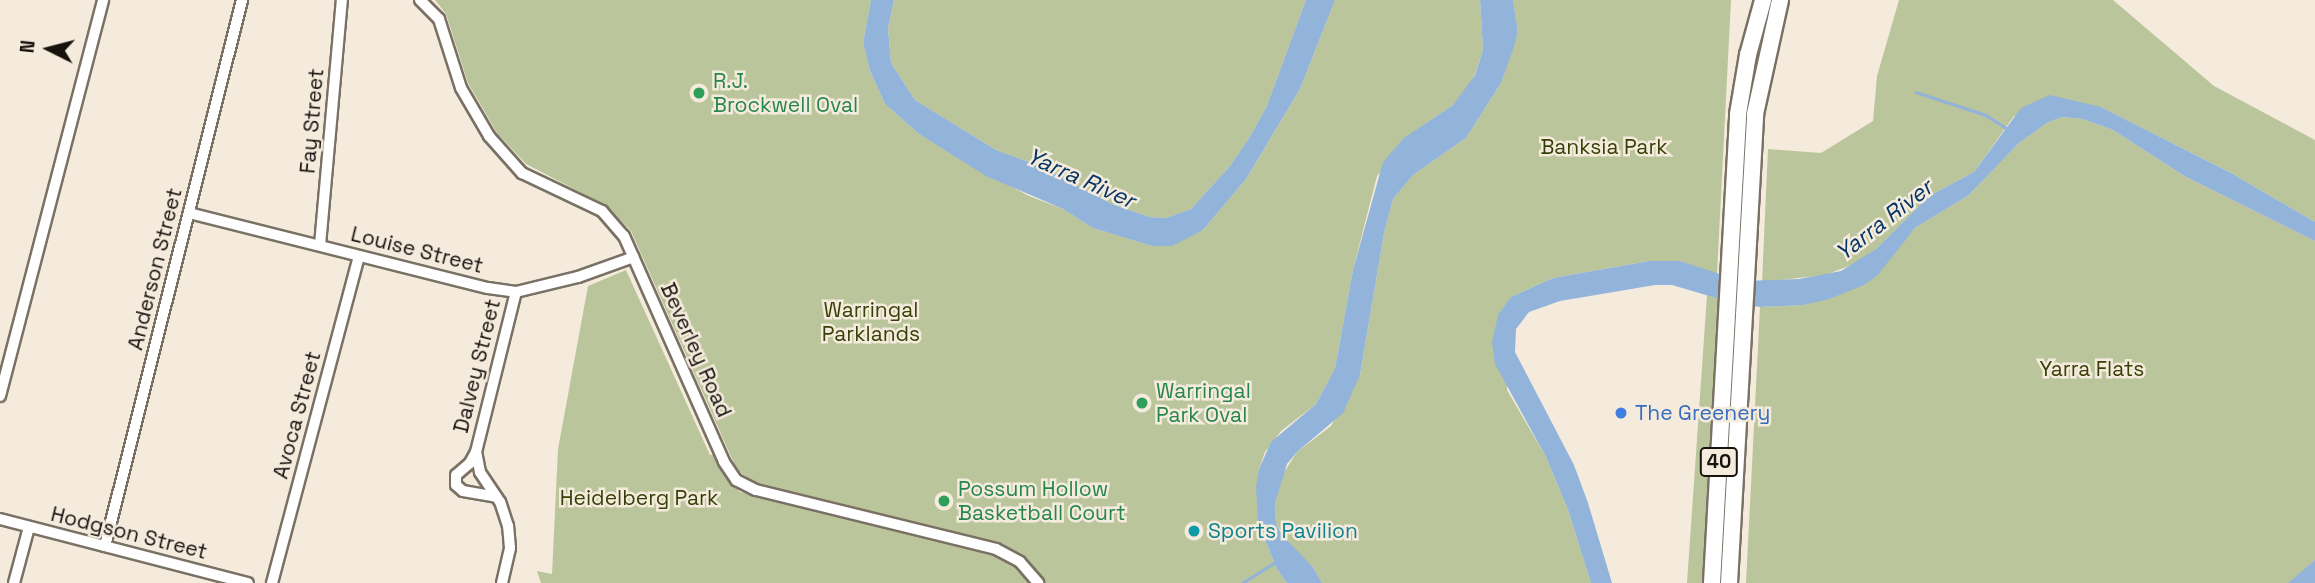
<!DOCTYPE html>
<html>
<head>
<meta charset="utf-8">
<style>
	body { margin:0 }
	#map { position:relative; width:2315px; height:583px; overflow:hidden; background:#f5ebdd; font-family:"Space Grotesk",sans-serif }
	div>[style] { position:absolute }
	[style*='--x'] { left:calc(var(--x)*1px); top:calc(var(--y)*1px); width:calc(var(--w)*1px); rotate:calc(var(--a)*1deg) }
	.green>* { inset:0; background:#bbc59b }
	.water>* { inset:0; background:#92b3da }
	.stream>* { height:2.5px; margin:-1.25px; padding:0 1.25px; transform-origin:1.25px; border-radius:1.25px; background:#92b3da }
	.roads { filter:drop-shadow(2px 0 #7a7165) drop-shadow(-2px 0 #7a7165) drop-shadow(0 2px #7a7165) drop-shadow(0 -2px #7a7165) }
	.minor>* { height:10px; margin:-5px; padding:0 5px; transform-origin:5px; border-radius:5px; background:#fff }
	.highway>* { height:16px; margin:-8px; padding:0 8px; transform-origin:8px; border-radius:8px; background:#fff }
	.dots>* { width:19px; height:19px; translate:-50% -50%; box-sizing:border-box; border:4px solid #f5ebdd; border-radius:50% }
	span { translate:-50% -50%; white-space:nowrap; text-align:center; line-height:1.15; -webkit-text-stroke:5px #f5ebdd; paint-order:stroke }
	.shield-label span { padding:2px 5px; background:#f5ebdd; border:2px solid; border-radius:5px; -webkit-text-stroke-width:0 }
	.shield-label { font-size:19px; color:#16120e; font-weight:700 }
	.leisure-label { font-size:21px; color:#27864d }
	.left { translate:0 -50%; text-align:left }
	.street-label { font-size:21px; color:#16120e }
	.park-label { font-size:21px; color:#374006 }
	.shop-label { font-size:21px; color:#366cbe }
	.culture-label { font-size:21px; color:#0d838f }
	.water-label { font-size:23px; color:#043565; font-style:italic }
	.north { position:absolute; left:14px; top:14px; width:70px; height:70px; -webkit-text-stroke:5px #f5ebdd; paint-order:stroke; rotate:276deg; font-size:19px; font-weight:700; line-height:28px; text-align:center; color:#16120e }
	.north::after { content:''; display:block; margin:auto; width:24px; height:32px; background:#16120e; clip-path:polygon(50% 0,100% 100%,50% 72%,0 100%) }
</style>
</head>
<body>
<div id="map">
	<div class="green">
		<i style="clip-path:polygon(435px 0,871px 0,863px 43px,870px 71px,885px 104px,919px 134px,961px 160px,1029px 196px,1063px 209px,1093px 228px,1152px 246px,1203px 230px,1246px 179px,1300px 89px,1335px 0,1480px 0,1483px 50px,1475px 74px,1467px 88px,1453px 105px,1422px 126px,1377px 176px,1353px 270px,1335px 368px,1316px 404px,1281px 431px,1265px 452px,1259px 469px,1258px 523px,1277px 569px,1287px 583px,1044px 583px,1024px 558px,1001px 543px,767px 486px,751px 480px,737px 470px,631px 231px,605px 205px,526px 164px,497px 133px,468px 83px,446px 14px)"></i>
		<i style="clip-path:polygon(894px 0,1306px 0,1266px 108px,1249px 138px,1230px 166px,1191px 209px,1166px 218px,1149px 217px,1112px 204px,1043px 167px,996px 150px,915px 100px,891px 63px,888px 28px)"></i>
		<i style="clip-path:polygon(1513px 0,1731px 0,1717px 275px,1680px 261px,1649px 261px,1553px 278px,1511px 297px,1507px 390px,1546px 457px,1568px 510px,1591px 583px,1322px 583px,1313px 567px,1290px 546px,1276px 523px,1275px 503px,1281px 477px,1297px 452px,1331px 426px,1360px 375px,1384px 233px,1393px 199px,1413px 175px,1466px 138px,1501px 83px,1518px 32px)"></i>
		<i style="clip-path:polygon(1899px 0,2113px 0,2214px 86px,2315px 140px,2315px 222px,2231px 173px,2101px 107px,2014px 116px,1974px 172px,1929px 196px,1876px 249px,1857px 263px,1825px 275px,1762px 282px,1768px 149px,1821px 153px,1873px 121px,1877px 76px)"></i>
		<i style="clip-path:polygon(2062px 117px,2083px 119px,2113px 130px,2186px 177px,2315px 241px,2315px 583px,1746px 583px,1760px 307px,1803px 305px,1864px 285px,1915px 228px,1969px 195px,2019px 143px,2047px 123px)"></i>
		<i style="clip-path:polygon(626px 270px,710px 455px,714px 454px,727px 478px,740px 492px,996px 556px,1016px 567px,1032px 583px,541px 583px,537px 571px,552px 574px,558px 449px,588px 286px)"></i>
		<i style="clip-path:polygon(1707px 295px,1720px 299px,1706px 583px,1687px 583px)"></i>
	</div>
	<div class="water">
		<i style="clip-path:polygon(871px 0,894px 0,888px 28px,891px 63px,915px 100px,996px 150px,1043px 167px,1112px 204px,1149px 217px,1166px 218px,1191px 209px,1230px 166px,1249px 138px,1266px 108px,1306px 0,1335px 0,1300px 89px,1246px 179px,1203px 230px,1172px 246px,1152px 246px,1093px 228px,1063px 209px,986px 176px,919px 134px,885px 104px,870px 71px,863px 43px)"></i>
		<i style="clip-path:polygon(1480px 0,1513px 0,1518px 32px,1513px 50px,1501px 83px,1466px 138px,1413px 175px,1393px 199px,1384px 233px,1360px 375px,1343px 413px,1297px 452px,1287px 464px,1275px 503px,1276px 523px,1282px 535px,1313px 567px,1322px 583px,1287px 583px,1277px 569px,1258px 523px,1256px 487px,1259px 469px,1271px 442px,1316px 404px,1335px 368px,1353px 270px,1383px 162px,1404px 138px,1453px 105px,1475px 75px,1483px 50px)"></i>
		<i style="clip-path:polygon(2050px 95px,2101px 107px,2231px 173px,2315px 222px,2315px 241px,2186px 177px,2113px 130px,2083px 119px,2062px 117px,2047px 123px,2019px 143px,1969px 195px,1915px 228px,1877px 276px,1864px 285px,1829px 299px,1803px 305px,1760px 307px,1733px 303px,1672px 285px,1655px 285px,1560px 301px,1529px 312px,1516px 329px,1515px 352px,1574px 465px,1588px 503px,1612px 583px,1591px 583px,1568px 510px,1546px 457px,1495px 364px,1492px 343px,1498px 315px,1511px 297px,1553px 278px,1649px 261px,1680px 261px,1741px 281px,1799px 279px,1841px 271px,1876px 249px,1929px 196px,1974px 172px,2021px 108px)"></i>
		<i style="clip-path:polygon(2315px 560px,2315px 583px,2288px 583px)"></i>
	</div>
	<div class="stream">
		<i style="--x:1916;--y:92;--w:74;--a:18.2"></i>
		<i style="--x:1986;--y:115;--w:24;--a:33"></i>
		<i style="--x:1242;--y:583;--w:39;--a:-32"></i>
	</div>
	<div class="roads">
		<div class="minor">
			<i style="--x:420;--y:0;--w:27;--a:45"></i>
			<i style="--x:439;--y:19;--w:72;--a:72.3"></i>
			<i style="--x:461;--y:88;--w:56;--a:59.7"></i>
			<i style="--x:489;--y:136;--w:50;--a:48.3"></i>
			<i style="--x:522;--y:173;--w:89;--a:25.4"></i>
			<i style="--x:602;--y:211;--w:33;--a:49"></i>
			<i style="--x:624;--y:236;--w:247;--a:66.1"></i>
			<i style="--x:724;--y:462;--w:22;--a:56"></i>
			<i style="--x:736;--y:480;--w:22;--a:27"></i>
			<i style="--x:756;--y:490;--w:247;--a:13.8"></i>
			<i style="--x:996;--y:549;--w:27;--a:28"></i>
			<i style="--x:1020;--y:562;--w:28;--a:49"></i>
			<i style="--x:189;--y:213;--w:308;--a:14.1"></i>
			<i style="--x:488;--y:288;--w:28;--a:8"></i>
			<i style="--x:516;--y:292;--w:64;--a:-13.6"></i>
			<i style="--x:578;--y:277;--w:59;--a:-19.7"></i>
			<i style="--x:320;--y:245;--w:246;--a:-84.9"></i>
			<i style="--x:0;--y:396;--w:409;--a:-75.4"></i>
			<i style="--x:476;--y:452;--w:13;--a:119"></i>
			<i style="--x:470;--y:463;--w:18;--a:139"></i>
			<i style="--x:456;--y:475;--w:10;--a:90"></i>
			<i style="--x:456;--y:485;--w:9;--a:41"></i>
			<i style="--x:463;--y:491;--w:34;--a:10"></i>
			<i style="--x:0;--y:519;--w:256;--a:14.5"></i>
			<i style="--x:105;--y:546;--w:563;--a:-75.91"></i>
			<i style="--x:14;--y:583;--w:58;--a:-75"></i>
			<i style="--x:272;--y:583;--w:338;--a:-75.1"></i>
			<i style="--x:502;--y:583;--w:36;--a:-77"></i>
			<i style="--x:510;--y:548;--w:22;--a:-95"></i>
			<i style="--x:508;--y:526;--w:25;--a:-108"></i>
			<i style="--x:500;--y:502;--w:36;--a:-124"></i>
			<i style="--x:480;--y:472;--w:20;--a:-101"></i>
			<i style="--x:476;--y:452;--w:165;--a:-76"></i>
		</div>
		<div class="highway">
			<i style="--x:1712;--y:583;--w:470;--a:-86.8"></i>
			<i style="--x:1738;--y:114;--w:60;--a:-80.4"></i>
			<i style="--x:1748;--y:55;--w:57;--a:-74.7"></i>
			<i style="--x:1729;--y:583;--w:470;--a:-86.8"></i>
			<i style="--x:1755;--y:114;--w:117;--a:-77.6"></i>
		</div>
	</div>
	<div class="dots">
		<i style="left:699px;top:93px;background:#2e9e5b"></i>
		<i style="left:1142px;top:403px;background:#2e9e5b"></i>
		<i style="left:1621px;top:413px;background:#3f7fe0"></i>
		<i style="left:944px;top:501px;background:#2e9e5b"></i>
		<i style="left:1194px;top:531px;background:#0f9aa8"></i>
	</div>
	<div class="shield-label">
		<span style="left:1719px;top:462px">40</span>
	</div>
	<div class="leisure-label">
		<span class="left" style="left:713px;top:93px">R.J.<br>Brockwell Oval</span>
		<span class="left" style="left:1156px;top:403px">Warringal<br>Park Oval</span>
		<span class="left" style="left:958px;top:501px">Possum Hollow<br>Basketball Court</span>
	</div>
	<div class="street-label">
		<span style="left:312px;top:121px;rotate:-85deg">Fay Street</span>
		<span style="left:417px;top:250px;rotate:14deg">Louise Street</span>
		<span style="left:155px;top:269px;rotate:-76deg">Anderson Street</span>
		<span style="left:696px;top:350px;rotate:66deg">Beverley Road</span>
		<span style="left:477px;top:366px;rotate:-76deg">Dalvey Street</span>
		<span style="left:297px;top:415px;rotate:-75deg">Avoca Street</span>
		<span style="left:129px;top:533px;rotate:14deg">Hodgson Street</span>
	</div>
	<div class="park-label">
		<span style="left:1604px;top:147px">Banksia Park</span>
		<span style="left:871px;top:322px">Warringal<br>Parklands</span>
		<span style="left:2092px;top:369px">Yarra Flats</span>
		<span style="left:639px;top:498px">Heidelberg Park</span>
	</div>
	<div class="shop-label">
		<span class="left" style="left:1635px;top:413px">The Greenery</span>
	</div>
	<div class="culture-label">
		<span class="left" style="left:1208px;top:531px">Sports Pavilion</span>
	</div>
	<div class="water-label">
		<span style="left:1081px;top:178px;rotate:24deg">Yarra River</span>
		<span style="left:1884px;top:220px;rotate:-38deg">Yarra River</span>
	</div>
	<div class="north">N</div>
</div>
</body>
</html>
